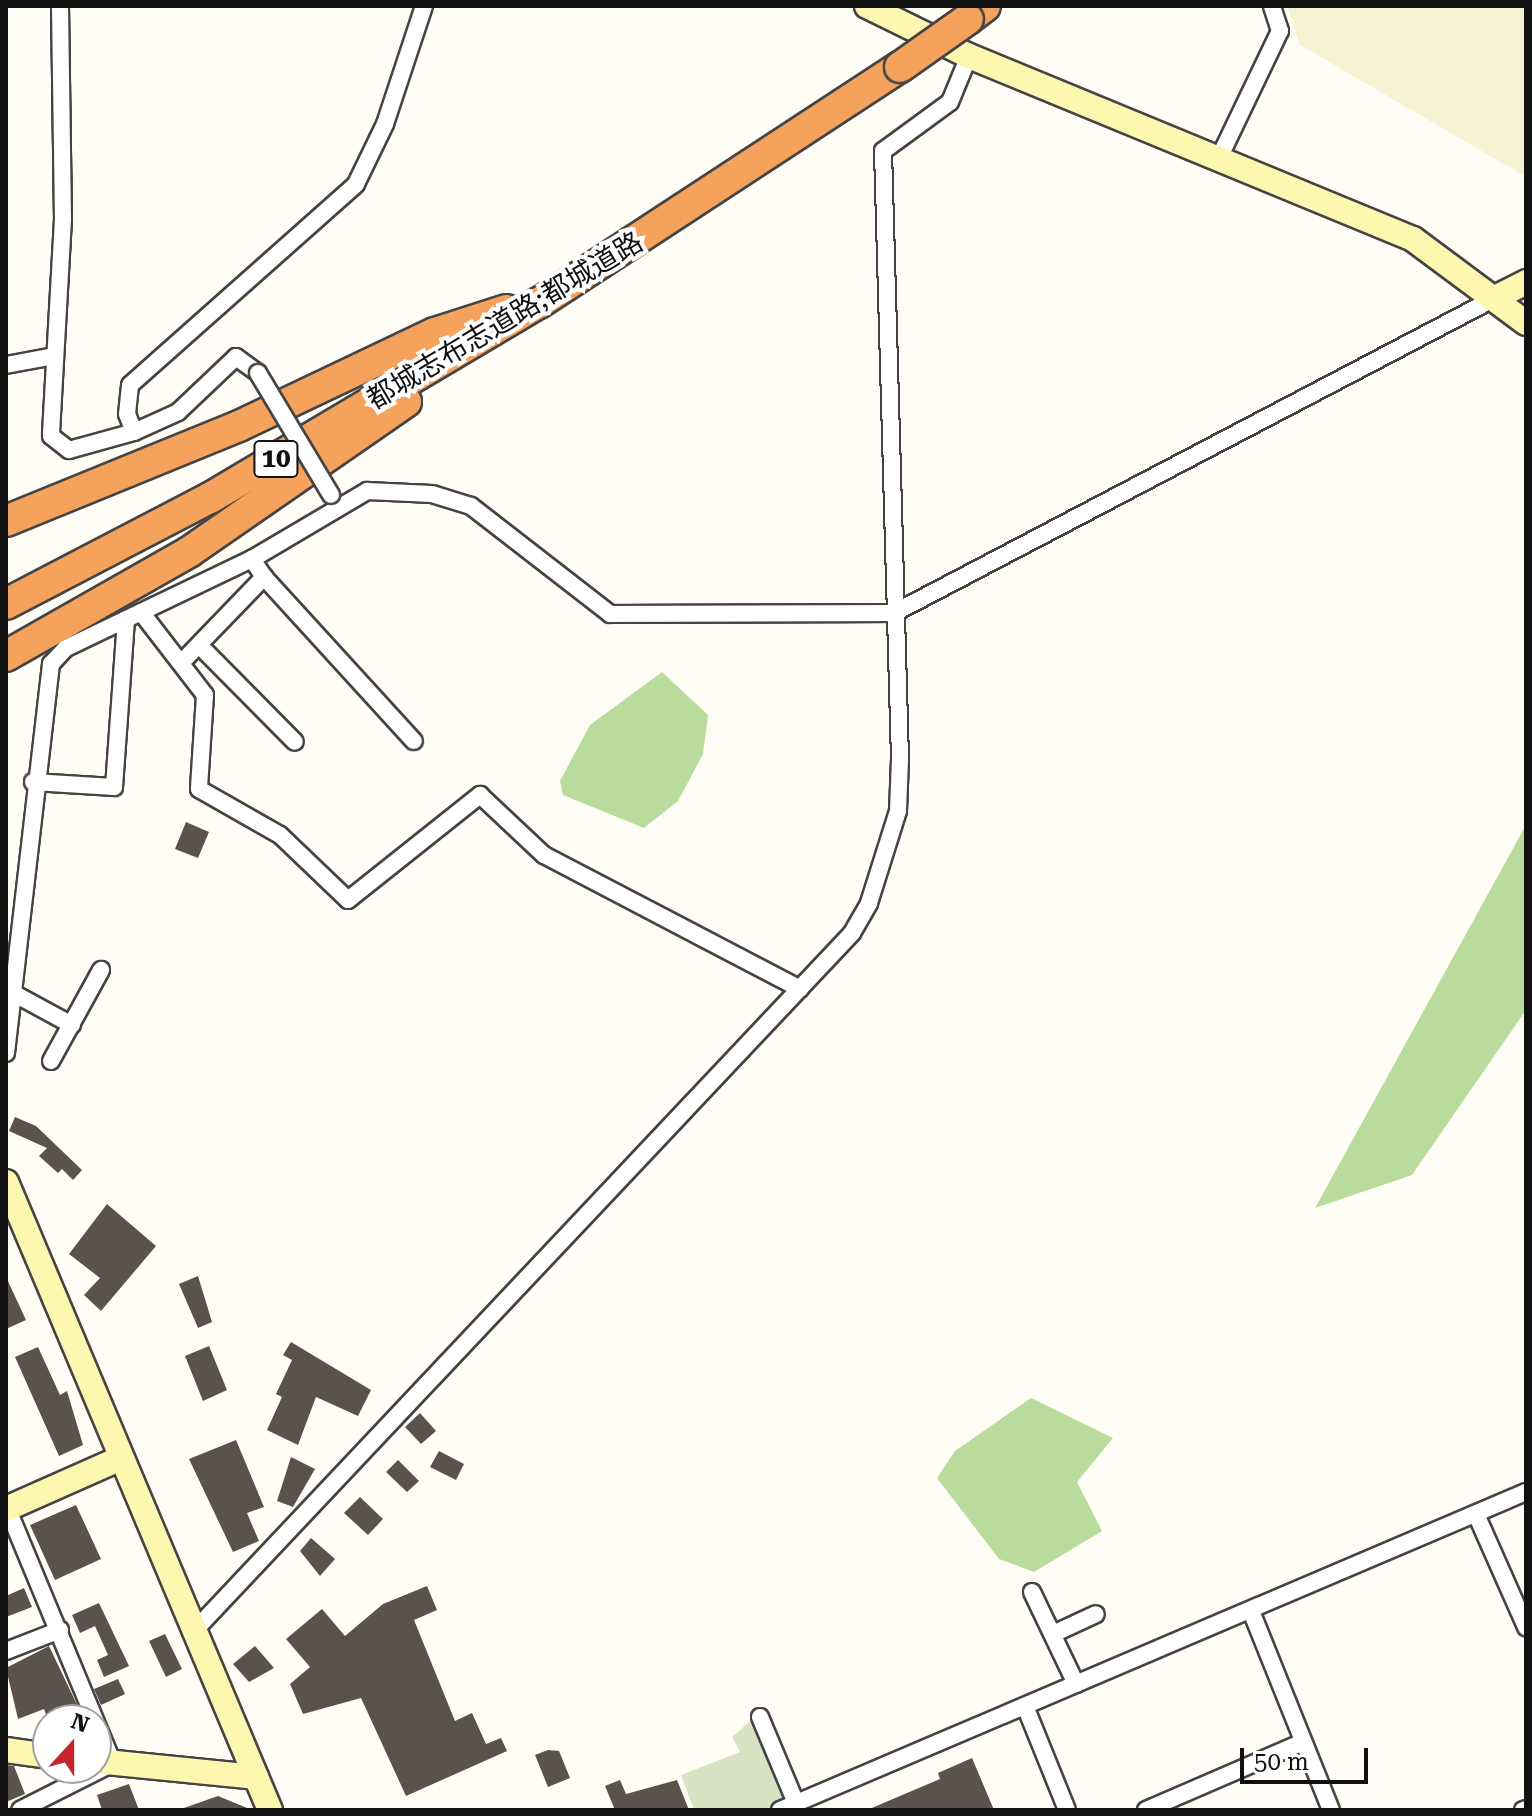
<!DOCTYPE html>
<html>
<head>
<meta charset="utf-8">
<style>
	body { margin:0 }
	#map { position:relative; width:1532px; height:1816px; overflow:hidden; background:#fffdf5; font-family:"Roboto Serif","Noto Sans JP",serif }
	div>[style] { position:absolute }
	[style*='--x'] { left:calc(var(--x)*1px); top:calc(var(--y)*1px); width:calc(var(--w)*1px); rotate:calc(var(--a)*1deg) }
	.farmland>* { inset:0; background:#f6f3d4 }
	.forest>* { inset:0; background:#b9dc9c }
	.cemetery>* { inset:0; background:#d9e3c4 }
	.building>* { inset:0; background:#5a524d }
	.roads { filter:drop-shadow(2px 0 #444) drop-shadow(-2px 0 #444) drop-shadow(0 2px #444) drop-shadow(0 -2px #444) }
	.street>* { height:16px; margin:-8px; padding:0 8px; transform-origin:8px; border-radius:8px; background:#fff }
	.secondary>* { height:24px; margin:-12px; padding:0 12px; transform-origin:12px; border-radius:12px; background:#fff6b0 }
	.highway>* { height:30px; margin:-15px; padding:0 15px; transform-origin:15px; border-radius:15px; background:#f5a25d }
	.bridges { filter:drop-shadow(2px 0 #444) drop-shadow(-2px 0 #444) drop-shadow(0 2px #444) drop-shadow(0 -2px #444) }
	.street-bridge>* { height:16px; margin:-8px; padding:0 8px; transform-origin:8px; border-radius:8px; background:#fff }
	.highway-bridge>* { height:30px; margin:-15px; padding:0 15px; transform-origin:15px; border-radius:15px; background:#f5a25d }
	span { translate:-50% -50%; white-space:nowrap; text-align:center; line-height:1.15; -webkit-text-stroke:8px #fff; paint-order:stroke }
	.shield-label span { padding:2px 6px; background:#fff; border:2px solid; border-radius:6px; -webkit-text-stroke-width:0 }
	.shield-label { font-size:26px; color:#111; font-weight:700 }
	.street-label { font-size:28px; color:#111 }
	.frame { position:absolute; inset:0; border:8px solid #111; pointer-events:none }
	.north { position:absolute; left:32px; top:1704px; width:80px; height:80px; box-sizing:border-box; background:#fff; border:2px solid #a0a0a0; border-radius:50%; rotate:21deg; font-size:22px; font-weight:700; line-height:32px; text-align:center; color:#111 }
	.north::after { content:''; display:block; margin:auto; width:28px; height:36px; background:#c4262e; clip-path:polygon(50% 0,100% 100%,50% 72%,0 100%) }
	.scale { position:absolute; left:1240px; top:1748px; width:128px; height:36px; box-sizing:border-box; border:4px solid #111; border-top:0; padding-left:10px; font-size:24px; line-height:28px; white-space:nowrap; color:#111; -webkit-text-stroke:6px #fff; paint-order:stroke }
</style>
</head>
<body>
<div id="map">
	<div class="farmland">
		<i style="clip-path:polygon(1287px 6px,1526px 6px,1526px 177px,1300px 45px)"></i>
	</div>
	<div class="forest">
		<i style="clip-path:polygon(662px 672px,708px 715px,703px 754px,678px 801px,644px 828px,563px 795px,560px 781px,590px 725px)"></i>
		<i style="clip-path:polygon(1526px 825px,1526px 1010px,1412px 1175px,1315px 1208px)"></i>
		<i style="clip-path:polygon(1031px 1398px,1113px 1438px,1077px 1482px,1102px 1531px,1034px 1572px,999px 1559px,937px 1478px,955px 1451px)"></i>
	</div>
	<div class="cemetery">
		<i style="clip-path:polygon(755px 1717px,788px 1802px,769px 1810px,694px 1810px,681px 1775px,740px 1752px,732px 1737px)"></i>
	</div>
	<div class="building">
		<i style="clip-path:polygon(186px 822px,209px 832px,198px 858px,175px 849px)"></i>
		<i style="clip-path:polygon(15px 1117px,36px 1126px,82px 1170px,73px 1180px,62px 1169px,58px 1173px,39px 1156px,47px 1148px,9px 1131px)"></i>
		<i style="clip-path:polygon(107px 1204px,156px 1246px,101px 1311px,84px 1295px,100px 1278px,69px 1254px)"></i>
		<i style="clip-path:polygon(198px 1276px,212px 1322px,198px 1328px,179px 1284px)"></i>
		<i style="clip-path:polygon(6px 1277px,26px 1320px,6px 1329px)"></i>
		<i style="clip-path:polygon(291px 1342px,371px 1390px,358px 1416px,316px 1397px,298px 1445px,267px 1430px,282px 1397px,276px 1394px,292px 1360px,283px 1355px)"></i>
		<i style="clip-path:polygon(209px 1346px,227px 1390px,203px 1401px,185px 1356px)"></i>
		<i style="clip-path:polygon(38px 1347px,60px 1395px,67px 1391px,83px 1445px,59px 1456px,15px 1357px)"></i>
		<i style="clip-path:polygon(420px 1413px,436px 1431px,421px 1444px,405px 1427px)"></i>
		<i style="clip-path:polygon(236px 1440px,264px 1507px,247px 1513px,259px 1541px,233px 1552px,189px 1459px)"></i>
		<i style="clip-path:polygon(439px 1451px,464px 1464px,456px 1480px,430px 1467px)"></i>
		<i style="clip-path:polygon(291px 1457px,315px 1469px,293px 1507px,277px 1501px)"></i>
		<i style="clip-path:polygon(398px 1460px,419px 1481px,407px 1492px,386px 1472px)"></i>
		<i style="clip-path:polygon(360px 1497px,383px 1519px,368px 1535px,344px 1513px)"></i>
		<i style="clip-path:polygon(76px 1505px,101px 1559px,55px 1580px,30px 1525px)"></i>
		<i style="clip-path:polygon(311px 1538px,335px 1559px,320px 1576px,300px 1551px)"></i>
		<i style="clip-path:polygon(427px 1586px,437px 1610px,414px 1620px,455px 1721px,472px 1713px,486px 1744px,501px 1738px,507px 1751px,406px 1796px,361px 1698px,303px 1714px,290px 1684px,310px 1667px,286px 1639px,322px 1609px,345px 1636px,383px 1604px)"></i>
		<i style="clip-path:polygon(24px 1588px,32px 1607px,6px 1617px,6px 1596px)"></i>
		<i style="clip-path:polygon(99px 1603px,129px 1666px,104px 1677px,97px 1660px,108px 1655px,95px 1626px,80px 1633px,72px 1615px)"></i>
		<i style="clip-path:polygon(165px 1634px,182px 1669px,166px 1677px,149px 1641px)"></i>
		<i style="clip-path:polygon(49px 1646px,81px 1713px,78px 1720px,48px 1720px,44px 1709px,18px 1719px,6px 1668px)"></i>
		<i style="clip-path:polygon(255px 1646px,274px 1668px,249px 1682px,233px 1664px)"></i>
		<i style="clip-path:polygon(118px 1679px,125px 1694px,101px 1705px,94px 1689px)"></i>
		<i style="clip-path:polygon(548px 1750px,559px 1751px,570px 1778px,548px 1787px,535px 1755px)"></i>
		<i style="clip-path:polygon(972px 1758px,994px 1810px,867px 1810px,940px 1779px,938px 1773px)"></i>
		<i style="clip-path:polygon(6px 1765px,14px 1766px,25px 1794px,6px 1802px)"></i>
		<i style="clip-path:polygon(620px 1780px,626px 1794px,677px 1780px,689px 1810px,615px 1810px,605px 1786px)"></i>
		<i style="clip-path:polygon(129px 1784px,139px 1810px,102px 1810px,97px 1795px)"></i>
		<i style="clip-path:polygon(218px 1796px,252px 1810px,185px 1810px,184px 1808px)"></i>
	</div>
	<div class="roads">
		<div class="street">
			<i style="--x:60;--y:6;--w:213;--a:89.2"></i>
			<i style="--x:63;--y:219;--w:217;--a:93.2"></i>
			<i style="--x:51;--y:436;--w:23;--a:38"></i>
			<i style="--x:69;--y:450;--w:67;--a:-15.5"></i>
			<i style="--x:134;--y:432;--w:19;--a:-111"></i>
			<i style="--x:127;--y:414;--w:29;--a:-84"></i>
			<i style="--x:130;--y:385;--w:302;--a:-41.6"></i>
			<i style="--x:356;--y:184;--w:67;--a:-64.2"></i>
			<i style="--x:385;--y:124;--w:124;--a:-71.7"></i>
			<i style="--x:1220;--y:156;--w:139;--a:-64.4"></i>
			<i style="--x:1280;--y:31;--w:26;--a:-108"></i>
			<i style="--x:6;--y:365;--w:50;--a:-10.4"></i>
			<i style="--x:134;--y:432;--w:48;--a:-24.4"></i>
			<i style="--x:178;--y:412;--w:80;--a:-43.5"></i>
			<i style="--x:236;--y:357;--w:27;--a:36"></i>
			<i style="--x:264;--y:577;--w:222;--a:47.6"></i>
			<i style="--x:141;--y:612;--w:105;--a:52.4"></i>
			<i style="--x:205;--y:695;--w:94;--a:93.7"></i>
			<i style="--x:199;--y:789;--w:93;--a:29.6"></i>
			<i style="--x:280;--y:835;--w:94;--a:43.7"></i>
			<i style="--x:348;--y:900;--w:169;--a:-38.5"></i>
			<i style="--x:480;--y:795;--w:88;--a:43.2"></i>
			<i style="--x:544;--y:855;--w:289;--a:27.6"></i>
			<i style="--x:199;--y:645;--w:136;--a:45.3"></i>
			<i style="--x:181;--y:663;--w:120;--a:-46"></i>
			<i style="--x:264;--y:577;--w:22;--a:-124"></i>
			<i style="--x:252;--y:559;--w:134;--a:-30.6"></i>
			<i style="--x:367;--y:491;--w:65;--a:2.6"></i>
			<i style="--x:432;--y:494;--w:41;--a:17.1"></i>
			<i style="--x:471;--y:506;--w:176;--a:37.8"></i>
			<i style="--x:610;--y:614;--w:284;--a:-0.2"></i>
			<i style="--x:894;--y:613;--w:679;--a:-27.66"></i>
			<i style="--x:33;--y:782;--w:81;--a:3.5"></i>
			<i style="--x:114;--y:787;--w:168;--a:-85.9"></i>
			<i style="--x:13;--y:993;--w:67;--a:28.5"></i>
			<i style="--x:6;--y:1053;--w:392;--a:-83.4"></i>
			<i style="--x:51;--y:664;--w:22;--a:-47"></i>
			<i style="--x:66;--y:648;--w:206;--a:-25.6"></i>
			<i style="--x:51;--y:1061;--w:104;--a:-61.2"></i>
			<i style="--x:6;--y:1505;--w:279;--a:67.5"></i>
			<i style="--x:113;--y:1763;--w:104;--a:153.2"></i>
			<i style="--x:1476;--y:1514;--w:124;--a:66.1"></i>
			<i style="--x:1032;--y:1592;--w:102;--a:64.4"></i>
			<i style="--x:1251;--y:1611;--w:214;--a:68.1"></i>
			<i style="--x:195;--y:1630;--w:958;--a:-46.69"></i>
			<i style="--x:852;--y:933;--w:34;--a:-60"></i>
			<i style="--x:869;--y:903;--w:96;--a:-72.5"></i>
			<i style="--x:898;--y:811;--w:52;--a:-87.8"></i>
			<i style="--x:900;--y:759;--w:608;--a:-91.6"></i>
			<i style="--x:883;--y:151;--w:83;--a:-36.2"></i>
			<i style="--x:950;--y:102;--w:50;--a:-67.6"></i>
			<i style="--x:1053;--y:1634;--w:47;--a:-24.9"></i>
			<i style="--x:6;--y:1651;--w:58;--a:-21.3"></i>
			<i style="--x:1025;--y:1706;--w:112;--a:68"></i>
			<i style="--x:760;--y:1717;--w:93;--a:67.3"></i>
			<i style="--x:780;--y:1810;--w:811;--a:-23.09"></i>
			<i style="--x:1146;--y:1810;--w:171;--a:-23.4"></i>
			<i style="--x:1523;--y:1810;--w:3;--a:-18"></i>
		</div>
		<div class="secondary">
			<i style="--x:867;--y:6;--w:114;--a:26.1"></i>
			<i style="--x:969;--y:56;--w:480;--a:22.4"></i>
			<i style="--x:1413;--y:239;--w:141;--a:36.6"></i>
			<i style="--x:1495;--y:298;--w:35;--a:-27"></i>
			<i style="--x:6;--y:1182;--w:681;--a:67.2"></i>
			<i style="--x:6;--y:1509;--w:124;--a:-23.9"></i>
			<i style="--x:6;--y:1750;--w:42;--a:8.1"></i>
			<i style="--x:96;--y:1761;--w:161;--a:5.7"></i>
		</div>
		<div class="highway">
			<i style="--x:968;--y:19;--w:21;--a:-37"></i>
			<i style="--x:6;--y:521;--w:252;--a:-22.2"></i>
			<i style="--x:239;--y:426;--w:217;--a:-25.4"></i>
			<i style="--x:435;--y:333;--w:75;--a:-17.9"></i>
			<i style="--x:6;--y:604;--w:230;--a:-27.5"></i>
			<i style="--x:210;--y:498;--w:382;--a:-30.7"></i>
			<i style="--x:539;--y:303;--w:431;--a:-33.2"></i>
			<i style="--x:6;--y:656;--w:210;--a:-29.6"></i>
			<i style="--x:189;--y:552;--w:264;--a:-34.7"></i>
		</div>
	</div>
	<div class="bridges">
		<div class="street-bridge">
			<i style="--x:258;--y:373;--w:142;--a:59.1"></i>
		</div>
		<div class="highway-bridge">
			<i style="--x:900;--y:67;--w:83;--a:-35.2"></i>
		</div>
	</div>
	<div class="shield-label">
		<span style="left:276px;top:459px">10</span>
	</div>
	<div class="street-label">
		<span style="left:505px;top:321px;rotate:-31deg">都城志布志道路;都城道路</span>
	</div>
	<div class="frame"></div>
	<div class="north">N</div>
	<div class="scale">50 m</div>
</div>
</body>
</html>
